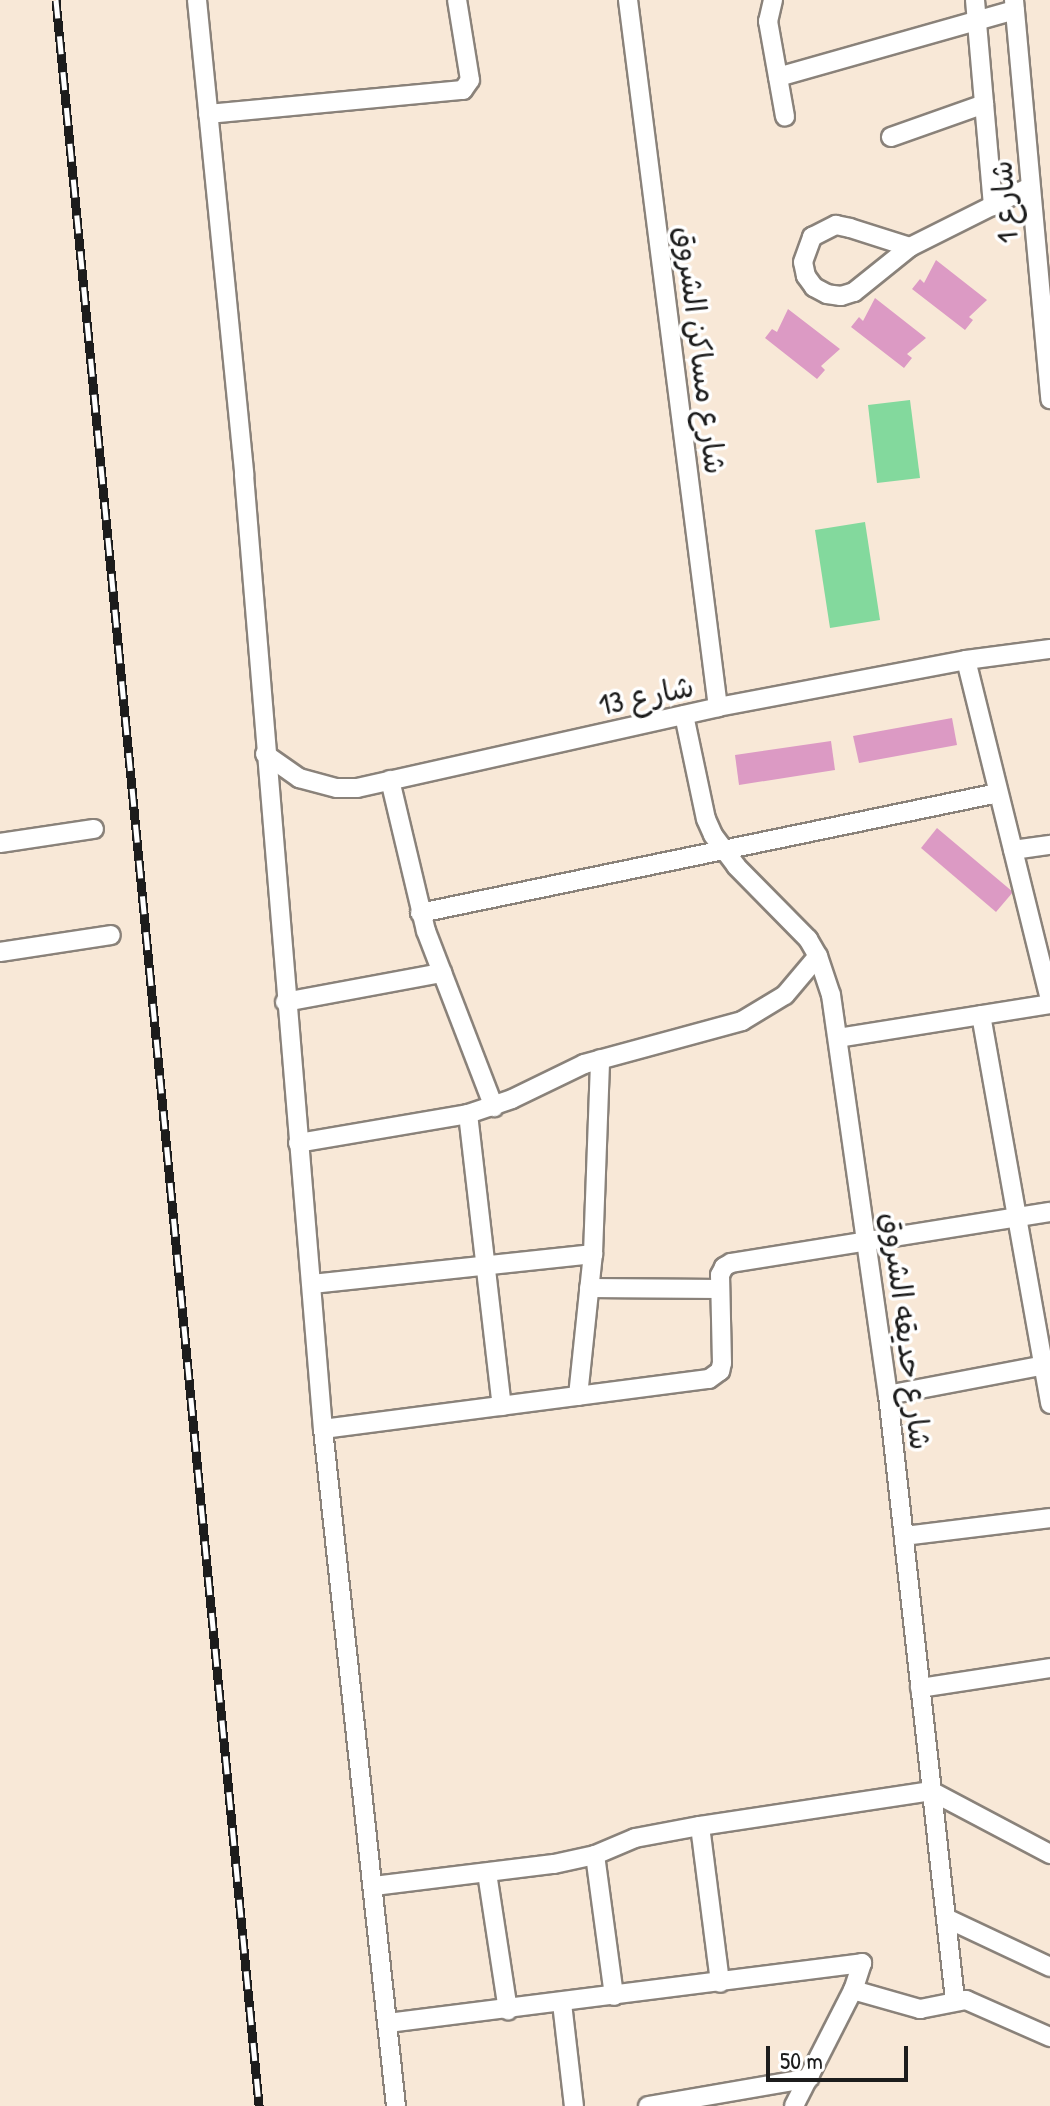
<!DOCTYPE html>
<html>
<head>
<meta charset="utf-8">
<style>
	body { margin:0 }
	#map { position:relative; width:1050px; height:2106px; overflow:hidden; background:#f8e8d7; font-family:"Patrick Hand","Playpen Sans Arabic",sans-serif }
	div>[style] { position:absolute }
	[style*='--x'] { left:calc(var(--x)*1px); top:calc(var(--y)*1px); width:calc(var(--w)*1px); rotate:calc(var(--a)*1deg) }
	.green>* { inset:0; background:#83d99d }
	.building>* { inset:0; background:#dc9ac4 }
	.roads { filter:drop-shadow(2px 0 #8a827a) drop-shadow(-2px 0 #8a827a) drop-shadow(0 2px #8a827a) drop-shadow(0 -2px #8a827a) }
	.minor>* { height:18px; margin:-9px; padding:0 9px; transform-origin:9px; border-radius:9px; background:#fff }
	.rail>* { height:9px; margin-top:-4.5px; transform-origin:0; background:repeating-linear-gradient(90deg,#fff 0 18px,#1c1c1c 0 36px); box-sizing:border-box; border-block:2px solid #1c1c1c }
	span { translate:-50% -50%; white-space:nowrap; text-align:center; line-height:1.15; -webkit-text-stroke:7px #fff; paint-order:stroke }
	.street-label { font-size:30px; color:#1c1c1c }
	.scale { position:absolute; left:766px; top:2046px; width:142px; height:36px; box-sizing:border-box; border:4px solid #1c1c1c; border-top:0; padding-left:10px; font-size:24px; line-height:28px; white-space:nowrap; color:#1c1c1c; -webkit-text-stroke:6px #fff; paint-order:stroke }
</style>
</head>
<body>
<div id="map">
	<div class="green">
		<i style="clip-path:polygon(910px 400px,920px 478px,877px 483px,868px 405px)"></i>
		<i style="clip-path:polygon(865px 522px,880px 620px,830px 628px,815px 530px)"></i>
	</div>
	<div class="building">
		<i style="clip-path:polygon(936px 260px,987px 300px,969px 317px,973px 320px,965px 330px,912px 289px,920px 279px,924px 283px)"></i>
		<i style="clip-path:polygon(875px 298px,926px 338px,907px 354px,912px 358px,904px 368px,851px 327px,859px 317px,863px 321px)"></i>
		<i style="clip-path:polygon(788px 309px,840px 349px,821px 366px,825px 370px,817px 379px,765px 338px,772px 329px,777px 332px)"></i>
		<i style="clip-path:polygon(952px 718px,957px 745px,859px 763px,853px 736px)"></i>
		<i style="clip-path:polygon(831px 741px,835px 770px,739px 785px,735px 755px)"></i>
		<i style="clip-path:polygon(937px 828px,1013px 892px,996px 912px,921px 848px)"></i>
	</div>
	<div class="roads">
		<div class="minor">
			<i style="--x:197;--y:0;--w:477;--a:84.3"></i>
			<i style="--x:244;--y:475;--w:957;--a:85.27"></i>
			<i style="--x:323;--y:1429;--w:681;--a:83.85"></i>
			<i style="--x:628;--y:0;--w:713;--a:82.75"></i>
			<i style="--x:773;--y:0;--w:22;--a:103"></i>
			<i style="--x:768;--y:21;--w:97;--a:79.9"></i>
			<i style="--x:975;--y:0;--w:207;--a:85"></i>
			<i style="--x:1014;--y:0;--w:401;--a:84.8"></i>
			<i style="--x:778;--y:77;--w:246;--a:-15.8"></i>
			<i style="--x:208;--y:114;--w:256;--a:-5.4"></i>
			<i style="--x:463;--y:90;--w:12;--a:-55"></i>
			<i style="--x:470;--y:80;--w:81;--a:-99.2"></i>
			<i style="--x:891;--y:137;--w:99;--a:-19.5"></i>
			<i style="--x:836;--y:225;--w:14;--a:12"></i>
			<i style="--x:850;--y:228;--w:63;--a:17.6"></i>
			<i style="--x:910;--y:247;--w:72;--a:141.2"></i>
			<i style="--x:854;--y:292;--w:14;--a:163"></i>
			<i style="--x:841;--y:296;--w:14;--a:-172"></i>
			<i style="--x:827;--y:294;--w:15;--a:-152"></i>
			<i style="--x:814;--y:287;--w:14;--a:-126"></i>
			<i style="--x:806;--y:276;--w:14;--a:-102"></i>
			<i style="--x:803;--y:262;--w:27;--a:-70"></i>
			<i style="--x:812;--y:237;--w:27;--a:-27"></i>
			<i style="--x:910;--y:247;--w:134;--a:-26.6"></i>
			<i style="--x:966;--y:660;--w:350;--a:76.1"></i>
			<i style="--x:684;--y:715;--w:106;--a:78.1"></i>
			<i style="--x:706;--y:819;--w:17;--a:66"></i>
			<i style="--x:713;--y:835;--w:39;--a:53"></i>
			<i style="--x:736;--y:866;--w:103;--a:45.4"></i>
			<i style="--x:808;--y:939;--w:20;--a:60"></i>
			<i style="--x:818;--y:956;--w:41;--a:71.6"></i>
			<i style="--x:831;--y:995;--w:404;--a:81.9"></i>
			<i style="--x:888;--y:1395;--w:609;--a:83.68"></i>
			<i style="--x:265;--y:754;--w:42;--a:35.2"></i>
			<i style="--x:299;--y:778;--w:39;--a:15"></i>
			<i style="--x:337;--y:788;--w:20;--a:0"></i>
			<i style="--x:357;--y:788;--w:370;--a:-12.6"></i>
			<i style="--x:718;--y:707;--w:252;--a:-10.7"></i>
			<i style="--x:966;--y:660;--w:85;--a:-7.5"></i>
			<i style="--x:390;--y:780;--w:155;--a:76.6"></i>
			<i style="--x:426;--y:931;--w:189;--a:68.9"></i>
			<i style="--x:0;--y:843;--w:95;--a:-8.5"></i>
			<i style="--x:1013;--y:850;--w:37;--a:-8"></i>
			<i style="--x:420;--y:913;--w:590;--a:-11.73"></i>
			<i style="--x:0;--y:952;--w:112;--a:-8.7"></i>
			<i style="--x:285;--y:1002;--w:160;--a:-10.5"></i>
			<i style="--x:981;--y:1015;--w:395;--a:79.9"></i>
			<i style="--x:838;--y:1038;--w:215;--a:-9.1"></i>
			<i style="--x:468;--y:1114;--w:294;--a:83.4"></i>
			<i style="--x:298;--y:1143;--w:172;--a:-9.7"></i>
			<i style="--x:468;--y:1114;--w:46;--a:-18.8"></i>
			<i style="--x:512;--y:1099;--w:80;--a:-25.9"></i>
			<i style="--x:584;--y:1064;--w:164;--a:-15.2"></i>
			<i style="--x:742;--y:1021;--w:50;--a:-31.2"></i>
			<i style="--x:785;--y:995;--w:51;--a:-49.8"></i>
			<i style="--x:312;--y:1284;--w:283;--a:-6.1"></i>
			<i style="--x:589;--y:1288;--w:131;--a:0.4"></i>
			<i style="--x:888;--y:1395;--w:165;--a:-10.8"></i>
			<i style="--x:578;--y:1396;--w:143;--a:-84"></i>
			<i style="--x:593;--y:1254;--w:195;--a:-87.9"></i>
			<i style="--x:323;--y:1429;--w:389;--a:-7.4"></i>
			<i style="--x:709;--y:1379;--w:14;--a:-36"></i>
			<i style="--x:720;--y:1371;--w:8;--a:-76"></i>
			<i style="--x:722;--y:1363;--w:88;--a:-91.3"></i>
			<i style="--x:720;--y:1275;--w:9;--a:-63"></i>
			<i style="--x:724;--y:1267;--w:8;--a:-30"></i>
			<i style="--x:731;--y:1263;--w:323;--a:-9.1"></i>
			<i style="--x:904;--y:1536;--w:147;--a:-7"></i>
			<i style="--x:920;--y:1688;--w:132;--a:-8.7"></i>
			<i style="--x:700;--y:1826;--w:158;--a:82.7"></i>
			<i style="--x:595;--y:1855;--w:142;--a:82.3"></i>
			<i style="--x:487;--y:1873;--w:139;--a:81.3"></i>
			<i style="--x:374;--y:1886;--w:181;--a:-7"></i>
			<i style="--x:554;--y:1864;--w:42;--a:-12.4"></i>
			<i style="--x:595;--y:1855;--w:43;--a:-23"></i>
			<i style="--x:635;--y:1838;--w:66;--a:-10.5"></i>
			<i style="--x:700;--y:1826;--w:234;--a:-8.6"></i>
			<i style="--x:931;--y:1791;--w:135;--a:27.9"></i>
			<i style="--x:948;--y:1919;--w:113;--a:25.2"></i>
			<i style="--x:853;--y:1990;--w:70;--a:15.8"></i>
			<i style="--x:920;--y:2009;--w:47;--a:-11.1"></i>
			<i style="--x:966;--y:2000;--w:92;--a:23.8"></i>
			<i style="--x:562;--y:2003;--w:104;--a:83.4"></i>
			<i style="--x:388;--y:2023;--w:478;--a:-7.2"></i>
			<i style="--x:862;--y:1963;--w:28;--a:108"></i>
			<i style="--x:853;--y:1990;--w:130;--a:117"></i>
			<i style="--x:648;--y:2106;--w:164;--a:-9.8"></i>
		</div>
	</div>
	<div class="rail">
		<i style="--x:56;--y:0;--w:2116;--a:84.49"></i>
	</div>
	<div class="street-label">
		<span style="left:1004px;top:202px;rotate:-95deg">شارع 1</span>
		<span style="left:701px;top:350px;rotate:83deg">شارع مساكن الشروق</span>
		<span style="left:646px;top:695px;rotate:-12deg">شارع 13</span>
		<span style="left:907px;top:1331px;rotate:83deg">شارع حديقه الشروق</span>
	</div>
	<div class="scale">50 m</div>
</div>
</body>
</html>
